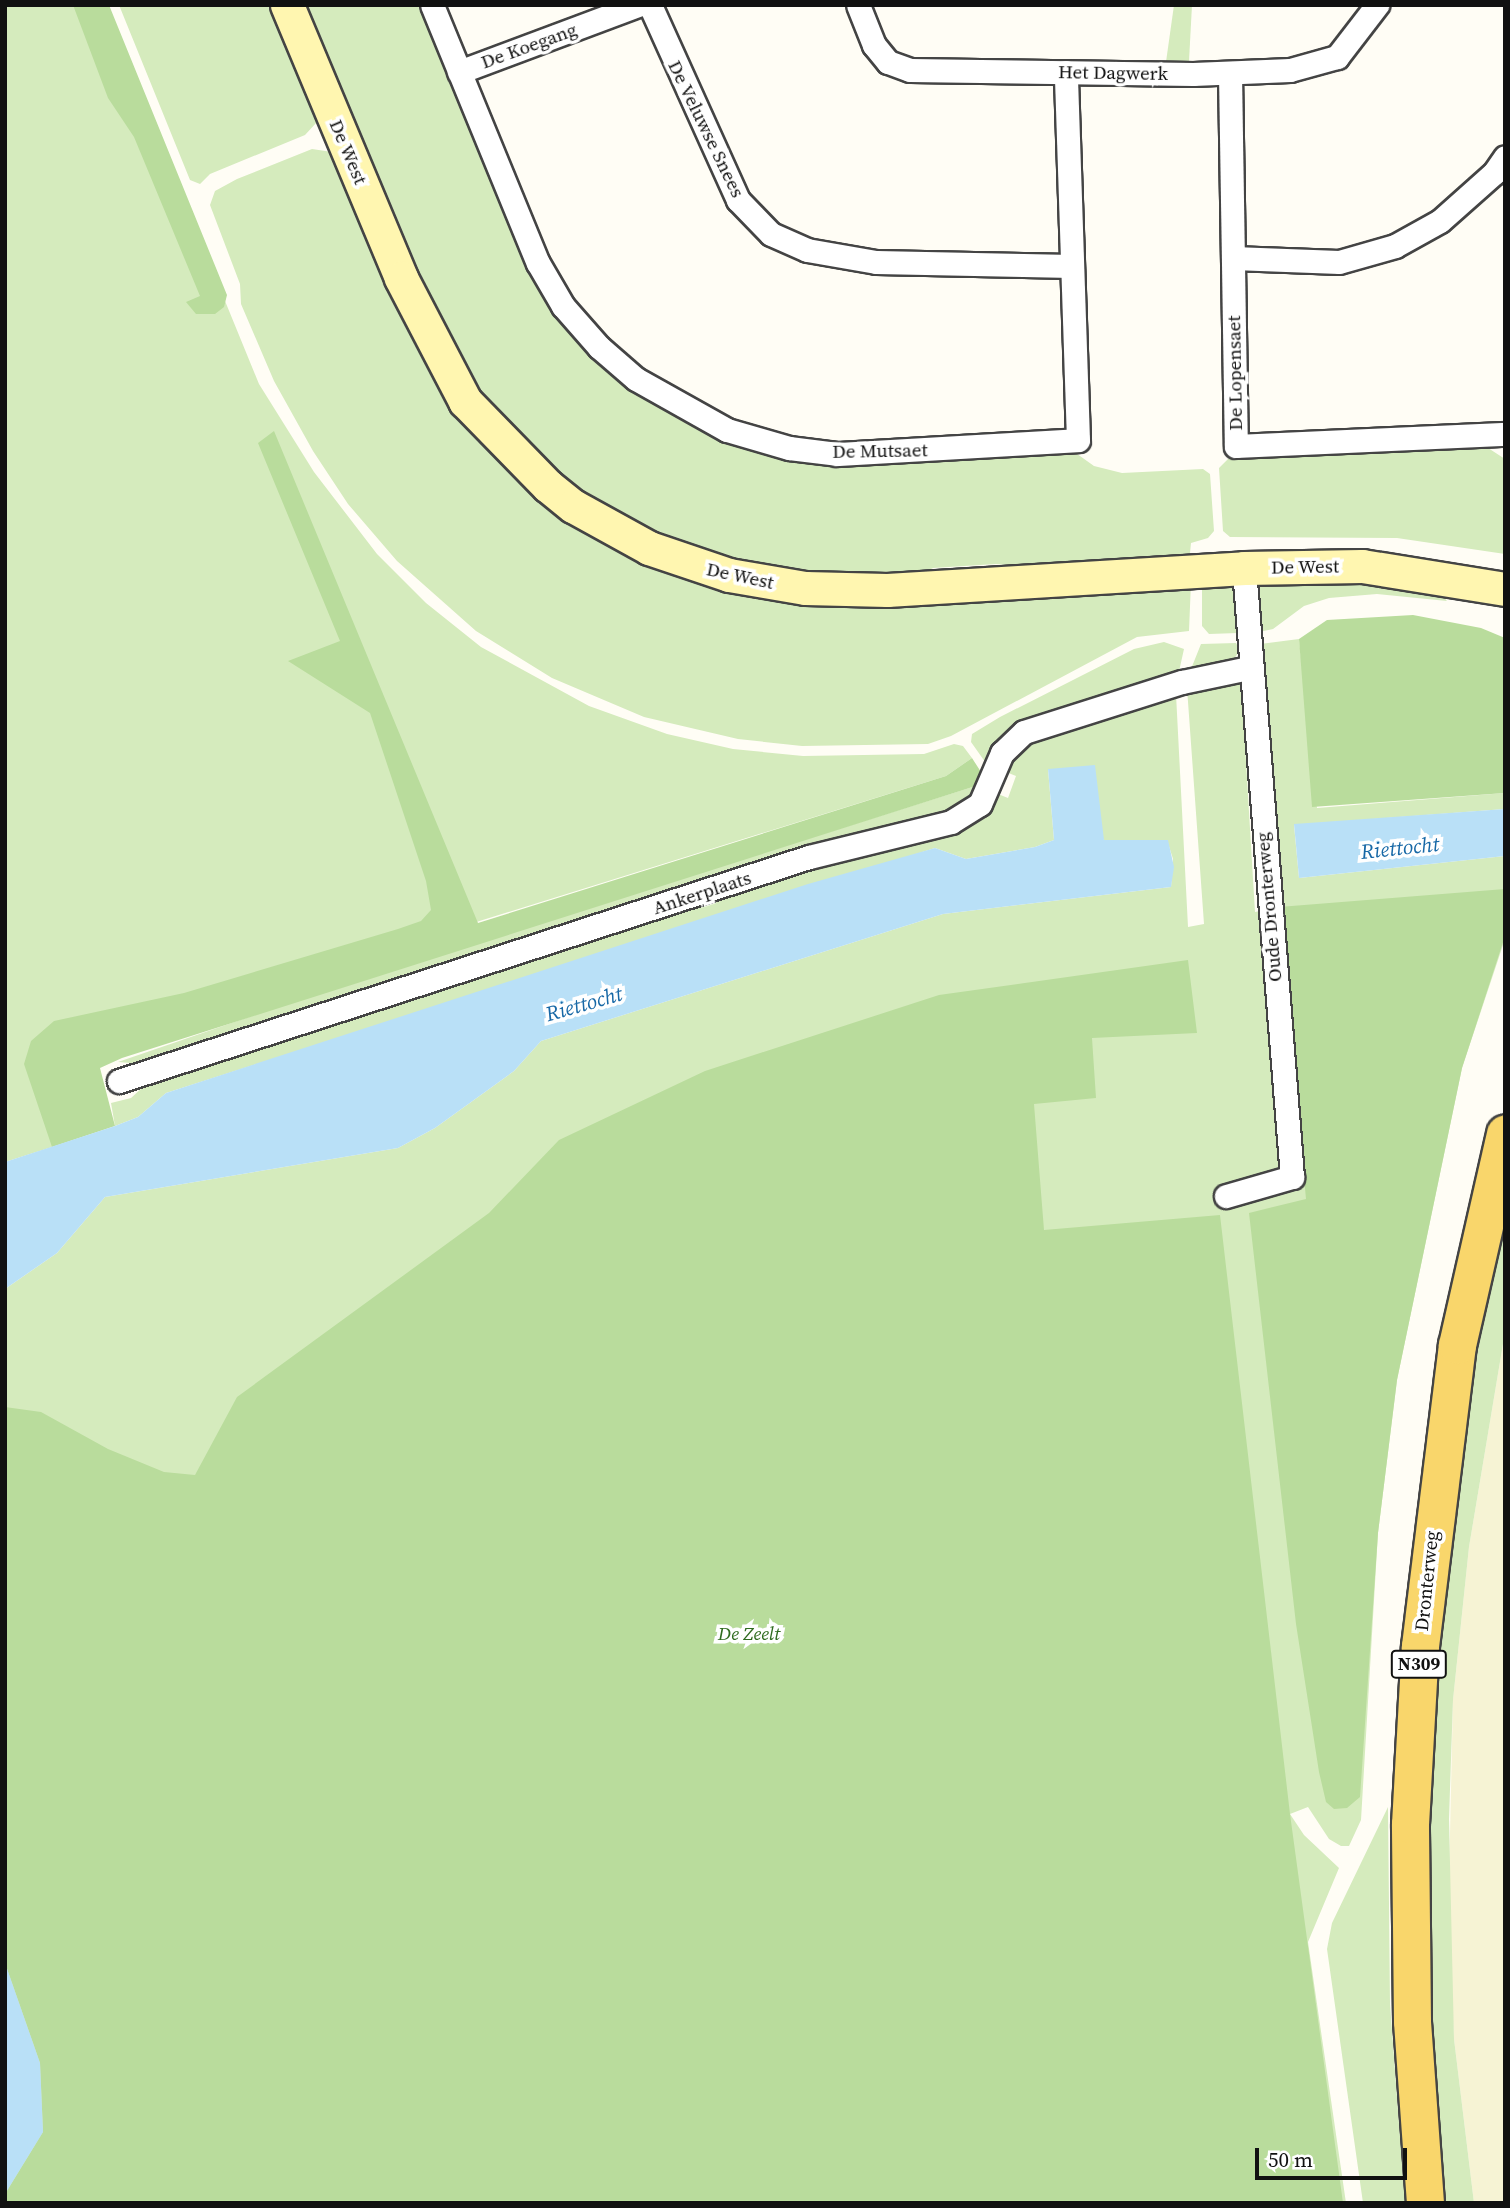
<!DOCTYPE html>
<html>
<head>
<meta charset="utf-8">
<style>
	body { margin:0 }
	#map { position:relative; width:1510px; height:2208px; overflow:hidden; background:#fffdf5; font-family:"Source Serif 4",serif }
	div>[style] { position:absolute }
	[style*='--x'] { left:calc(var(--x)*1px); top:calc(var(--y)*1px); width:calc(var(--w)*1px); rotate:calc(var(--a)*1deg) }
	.farmland>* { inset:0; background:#f6f3d4 }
	.green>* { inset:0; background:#d5ebbd }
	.forest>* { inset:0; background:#b9dc9c }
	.water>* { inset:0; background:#b9e0f7 }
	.roads { filter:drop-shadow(2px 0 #444) drop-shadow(-2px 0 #444) drop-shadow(0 2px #444) drop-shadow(0 -2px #444) }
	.minor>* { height:23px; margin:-11.5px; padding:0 11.5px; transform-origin:11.5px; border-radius:11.5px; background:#fff }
	.secondary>* { height:33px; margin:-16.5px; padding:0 16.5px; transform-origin:16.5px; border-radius:16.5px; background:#fff6b0 }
	.primary>* { height:37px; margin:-18.5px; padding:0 18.5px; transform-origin:18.5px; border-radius:18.5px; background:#f9d66b }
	span { translate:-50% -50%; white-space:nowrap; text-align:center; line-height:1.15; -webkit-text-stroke:7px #fff; paint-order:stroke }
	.shield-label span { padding:2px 5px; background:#fff; border:2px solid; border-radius:5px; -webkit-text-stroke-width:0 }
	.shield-label { font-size:18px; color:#111; font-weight:700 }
	.street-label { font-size:19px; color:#111 }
	.park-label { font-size:19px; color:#2f6b1f; font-style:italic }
	.water-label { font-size:21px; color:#1768a6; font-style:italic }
	.frame { position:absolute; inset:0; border:7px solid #111; pointer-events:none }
	.scale { position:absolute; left:1255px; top:2148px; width:152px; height:32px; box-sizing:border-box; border:4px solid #111; border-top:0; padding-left:9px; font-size:21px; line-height:24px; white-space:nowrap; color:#111; -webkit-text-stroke:5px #fff; paint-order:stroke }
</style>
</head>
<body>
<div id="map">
	<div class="farmland">
		<i style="clip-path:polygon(1505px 1332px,1505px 2203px,1474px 2203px,1454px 2039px,1448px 1924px,1453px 1700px,1469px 1547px)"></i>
	</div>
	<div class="green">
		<i style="clip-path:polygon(5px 5px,104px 5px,259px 384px,314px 472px,377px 554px,426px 603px,481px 647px,589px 706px,667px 734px,733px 749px,803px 756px,924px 754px,954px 744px,963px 746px,972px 758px,946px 776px,65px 1050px,52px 1147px,5px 1162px)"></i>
		<i style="clip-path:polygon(119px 5px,277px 5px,320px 111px,317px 122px,305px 135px,210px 174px,200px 184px,190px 180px)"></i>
		<i style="clip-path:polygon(299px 5px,425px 5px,516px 234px,646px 396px,658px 404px,731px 440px,1073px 451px,1094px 466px,1122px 473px,1203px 469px,1210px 474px,1214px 531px,1208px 538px,1191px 543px,1189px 563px,1066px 570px,996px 564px,933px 568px,909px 580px,789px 577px,632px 530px,525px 452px,445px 347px)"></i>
		<i style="clip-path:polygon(1174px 5px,1192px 5px,1189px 61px,1166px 62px)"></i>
		<i style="clip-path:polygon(312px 149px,332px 152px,461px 410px,703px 581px,1191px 582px,1189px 631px,1137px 637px,951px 736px,928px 744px,802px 746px,738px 739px,644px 717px,552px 678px,476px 631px,397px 561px,348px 504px,313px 451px,274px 381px,241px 304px,240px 284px,210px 205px,215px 191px,237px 179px)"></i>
		<i style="clip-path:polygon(1485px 446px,1505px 459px,1505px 554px,1397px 538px,1230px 537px,1223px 531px,1219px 468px,1229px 458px)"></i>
		<i style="clip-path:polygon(1328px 578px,1439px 592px,1447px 601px,1377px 594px,1329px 598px,1304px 606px,1273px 629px,1254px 633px,1251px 589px,1260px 579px)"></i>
		<i style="clip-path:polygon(1225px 581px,1235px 590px,1238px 633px,1209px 634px,1202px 626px,1202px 582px)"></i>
		<i style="clip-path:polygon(1299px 639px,1317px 808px,1505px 793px,1505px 809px,1294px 825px,1299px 878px,1505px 856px,1505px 939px,1462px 1068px,1397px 1380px,1378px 1533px,1361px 1820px,1349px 1846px,1341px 1846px,1329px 1839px,1308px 1807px,1290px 1814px,1304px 1835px,1339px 1868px,1308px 1942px,1346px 2203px,5px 2203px,5px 1289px,57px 1253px,105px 1197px,398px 1148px,435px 1128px,514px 1071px,541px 1041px,943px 914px,1171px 887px,1173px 859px,1167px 840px,1104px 840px,1048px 769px,1054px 840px,1035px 847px,966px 859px,935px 848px,166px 1093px,138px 1117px,115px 1126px,111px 1103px,131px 1098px,154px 1077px,856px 852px,993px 792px,1008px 798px,1016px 776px,1001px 770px,1021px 743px,1176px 694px,1188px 927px,1204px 924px,1187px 688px,1241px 678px,1255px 912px,1279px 907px,1260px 644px)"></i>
		<i style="clip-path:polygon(1164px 642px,1184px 649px,1178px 676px,1069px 710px,988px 766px,971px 742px,972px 734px,1000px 717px,1134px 649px)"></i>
		<i style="clip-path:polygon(1201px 644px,1236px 643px,1240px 650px,1232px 662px,1189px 674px)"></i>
		<i style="clip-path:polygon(982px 784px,969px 805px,143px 1064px,118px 1062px,351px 982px)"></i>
		<i style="clip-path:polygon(1505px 1180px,1505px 1332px,1469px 1547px,1453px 1700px,1449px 1819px,1454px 2039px,1474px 2203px,1434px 2203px,1421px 1881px,1447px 1487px)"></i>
		<i style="clip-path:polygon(1388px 1807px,1390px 2004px,1405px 2203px,1363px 2203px,1327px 1949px,1332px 1923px)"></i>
	</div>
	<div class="forest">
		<i style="clip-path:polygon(73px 5px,109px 5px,227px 295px,224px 307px,215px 314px,196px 314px,186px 302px,200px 296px,134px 137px,108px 98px)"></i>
		<i style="clip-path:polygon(274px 431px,478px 923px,946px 776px,972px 758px,981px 772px,982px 784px,122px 1058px,100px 1068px,115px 1126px,52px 1147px,24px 1064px,31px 1041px,54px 1021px,184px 993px,398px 929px,421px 921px,431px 910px,426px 881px,370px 713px,288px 661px,340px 641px,258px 443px)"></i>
		<i style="clip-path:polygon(1413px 615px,1481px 628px,1505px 638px,1505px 793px,1312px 807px,1299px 639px,1327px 620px)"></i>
		<i style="clip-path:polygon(1505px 889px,1505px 936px,1462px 1068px,1397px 1380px,1378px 1533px,1360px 1797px,1347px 1808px,1334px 1809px,1326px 1802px,1319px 1772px,1296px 1624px,1249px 1213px,1306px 1199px,1279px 907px)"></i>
		<i style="clip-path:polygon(1188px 960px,1197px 1033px,1092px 1038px,1096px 1098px,1034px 1104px,1044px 1230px,1220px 1215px,1290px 1814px,1343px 2203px,5px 2203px,5px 2194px,43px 2132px,40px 2063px,5px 1963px,5px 1407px,41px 1412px,108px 1449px,164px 1472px,195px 1475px,237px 1397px,489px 1213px,559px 1140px,705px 1071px,939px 995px)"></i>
	</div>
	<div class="water">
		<i style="clip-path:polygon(1095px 765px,1104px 840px,1168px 840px,1174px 867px,1171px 887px,943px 914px,541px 1041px,514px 1071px,435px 1128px,398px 1148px,105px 1197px,57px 1253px,5px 1289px,5px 1162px,115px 1126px,138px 1117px,166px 1093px,808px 884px,935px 848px,966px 859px,1035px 847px,1054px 840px,1048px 769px)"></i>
		<i style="clip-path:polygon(1505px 809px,1505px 856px,1299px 878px,1294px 824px)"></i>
		<i style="clip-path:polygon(5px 1963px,40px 2063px,43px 2132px,5px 2194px)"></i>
	</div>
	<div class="roads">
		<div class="minor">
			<i style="--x:432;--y:5;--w:279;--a:67.7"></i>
			<i style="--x:538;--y:263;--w:50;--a:59.8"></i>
			<i style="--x:563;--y:306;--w:55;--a:48.7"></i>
			<i style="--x:599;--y:347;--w:49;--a:40.9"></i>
			<i style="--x:636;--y:379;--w:104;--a:29.3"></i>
			<i style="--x:727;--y:430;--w:65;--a:16.2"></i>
			<i style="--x:789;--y:448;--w:48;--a:7.1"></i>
			<i style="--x:837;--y:454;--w:241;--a:-3.3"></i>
			<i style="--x:1078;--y:440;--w:368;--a:-91.9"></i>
			<i style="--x:650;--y:5;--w:214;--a:65.7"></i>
			<i style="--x:738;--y:200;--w:47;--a:45.9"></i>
			<i style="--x:771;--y:234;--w:39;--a:24"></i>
			<i style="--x:807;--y:250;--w:70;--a:9.9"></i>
			<i style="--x:876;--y:262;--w:196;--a:1.2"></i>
			<i style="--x:858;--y:5;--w:43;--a:68.2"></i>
			<i style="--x:874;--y:45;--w:22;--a:51"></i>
			<i style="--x:888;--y:62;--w:23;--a:20"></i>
			<i style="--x:910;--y:70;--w:283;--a:0.8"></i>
			<i style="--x:1193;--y:74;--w:97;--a:-2.4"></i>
			<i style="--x:1290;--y:70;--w:49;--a:-15.5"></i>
			<i style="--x:1337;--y:57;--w:66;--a:-52.4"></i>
			<i style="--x:459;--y:72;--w:191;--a:-20.5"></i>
			<i style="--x:1230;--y:73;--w:373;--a:89.1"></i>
			<i style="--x:1236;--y:446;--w:269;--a:-2.6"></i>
			<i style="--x:1233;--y:258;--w:106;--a:2.2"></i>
			<i style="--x:1339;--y:262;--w:58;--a:-15.9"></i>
			<i style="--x:1395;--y:246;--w:51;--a:-29.1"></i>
			<i style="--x:1440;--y:221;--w:72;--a:-41.6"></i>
			<i style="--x:1494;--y:173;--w:19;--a:-55"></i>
			<i style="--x:119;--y:1081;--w:725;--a:-17.99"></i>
			<i style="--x:809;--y:857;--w:146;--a:-13.8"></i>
			<i style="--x:951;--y:822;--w:34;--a:-32"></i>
			<i style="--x:980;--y:804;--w:56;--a:-66.7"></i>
			<i style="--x:1002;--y:753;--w:30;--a:-44"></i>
			<i style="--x:1024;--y:732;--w:166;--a:-17.6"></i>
			<i style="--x:1182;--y:682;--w:68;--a:-11.8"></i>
			<i style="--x:1226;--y:1196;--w:69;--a:-16.1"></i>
			<i style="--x:1292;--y:1177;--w:611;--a:-94.51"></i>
		</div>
		<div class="secondary">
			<i style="--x:287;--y:5;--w:296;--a:67.3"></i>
			<i style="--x:401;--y:278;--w:139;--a:62.5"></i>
			<i style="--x:465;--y:401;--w:119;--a:45.7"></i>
			<i style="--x:548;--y:486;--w:32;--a:39"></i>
			<i style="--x:573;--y:506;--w:87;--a:28.9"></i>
			<i style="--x:649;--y:548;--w:84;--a:18.6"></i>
			<i style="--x:729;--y:575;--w:77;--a:9.7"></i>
			<i style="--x:805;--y:588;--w:82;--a:1.4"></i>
			<i style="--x:887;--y:590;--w:358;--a:-3.5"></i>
			<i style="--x:1244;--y:568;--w:118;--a:-1"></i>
			<i style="--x:1362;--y:566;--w:145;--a:9.1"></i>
		</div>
		<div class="primary">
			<i style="--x:1425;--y:2203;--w:182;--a:-94.1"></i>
			<i style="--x:1412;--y:2021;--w:197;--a:-90.6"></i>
			<i style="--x:1410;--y:1824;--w:178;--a:-86.8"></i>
			<i style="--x:1420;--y:1646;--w:303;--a:-83"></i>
			<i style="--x:1457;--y:1345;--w:217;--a:-77.2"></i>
		</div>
	</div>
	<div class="shield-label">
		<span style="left:1419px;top:1664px">N309</span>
	</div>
	<div class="street-label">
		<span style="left:529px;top:46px;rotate:-20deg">De Koegang</span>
		<span style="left:1113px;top:73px;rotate:1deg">Het Dagwerk</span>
		<span style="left:706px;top:129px;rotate:64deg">De Veluwse Snees</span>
		<span style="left:348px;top:152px;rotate:67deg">De West</span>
		<span style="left:1235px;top:373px;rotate:-91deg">De Lopensaet</span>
		<span style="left:880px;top:451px;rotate:-1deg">De Mutsaet</span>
		<span style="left:1305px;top:567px;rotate:-1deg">De West</span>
		<span style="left:740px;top:576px;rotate:12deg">De West</span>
		<span style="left:702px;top:893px;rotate:-18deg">Ankerplaats</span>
		<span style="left:1269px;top:907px;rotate:-95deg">Oude Dronterweg</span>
		<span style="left:1427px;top:1581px;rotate:-84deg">Dronterweg</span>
	</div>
	<div class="park-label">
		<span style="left:749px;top:1634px">De Zeelt</span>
	</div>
	<div class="water-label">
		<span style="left:1400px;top:848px;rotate:-6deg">Riettocht</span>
		<span style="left:584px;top:1004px;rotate:-16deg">Riettocht</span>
	</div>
	<div class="frame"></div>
	<div class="scale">50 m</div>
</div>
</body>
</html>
